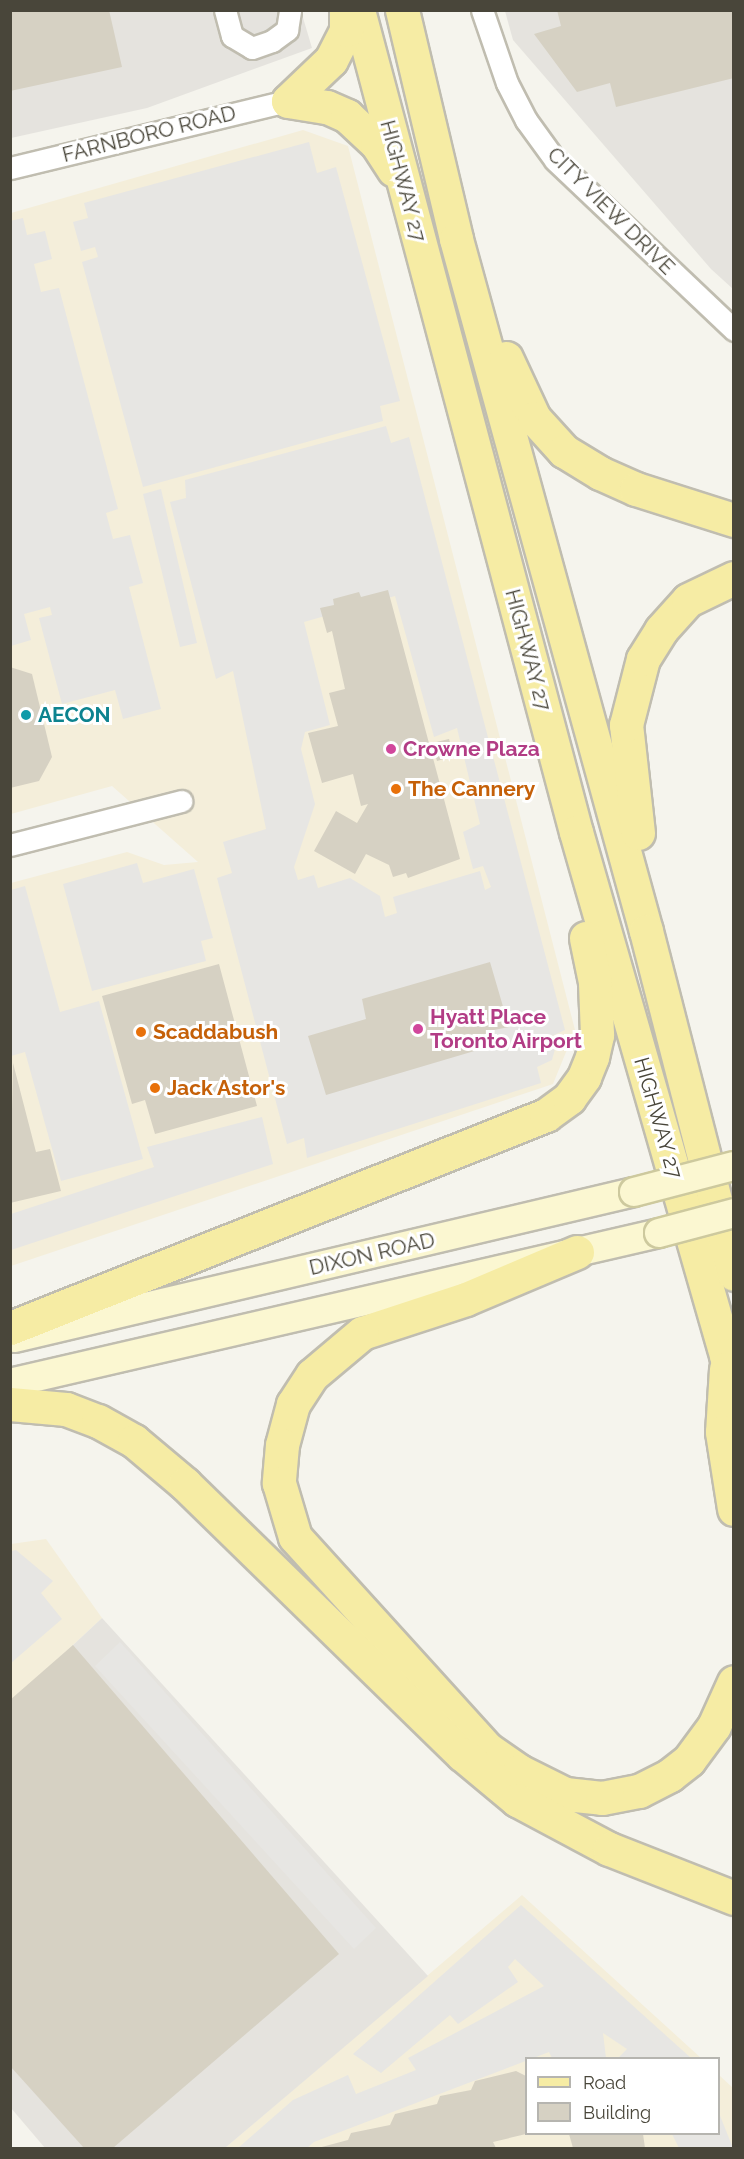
<!DOCTYPE html>
<html>
<head>
<meta charset="utf-8">
<style>
	body { margin:0 }
	#map { position:relative; width:744px; height:2159px; overflow:hidden; background:#f5f4ed; font-family:Raleway,sans-serif }
	div>[style] { position:absolute }
	[style*='--x'] { left:calc(var(--x)*1px); top:calc(var(--y)*1px); width:calc(var(--w)*1px); rotate:calc(var(--a)*1deg) }
	.commercial>* { inset:0; background:#f4eeda }
	.industrial>* { inset:0; background:#e5e3de }
	.parking>* { inset:0; background:#e7e6e3 }
	.building>* { inset:0; background:#d6d1c3 }
	.roads { filter:drop-shadow(2px 0 #c0bdb0) drop-shadow(-2px 0 #c0bdb0) drop-shadow(0 2px #c0bdb0) drop-shadow(0 -2px #c0bdb0) }
	.minor>* { height:21px; margin:-10.5px; padding:0 10.5px; transform-origin:10.5px; border-radius:10.5px; background:#fff }
	.secondary>* { height:28px; margin:-14px; padding:0 14px; transform-origin:14px; border-radius:14px; background:#fbf7d1 }
	.primary>* { height:33px; margin:-16.5px; padding:0 16.5px; transform-origin:16.5px; border-radius:16.5px; background:#f6eca4 }
	.bridges { filter:drop-shadow(2px 0 #cdc99e) drop-shadow(-2px 0 #cdc99e) drop-shadow(0 2px #cdc99e) drop-shadow(0 -2px #cdc99e) }
	.secondary-bridge>* { height:28px; margin:-14px; padding:0 14px; transform-origin:14px; border-radius:14px; background:#fbf7d1 }
	.dots>* { width:16px; height:16px; translate:-50% -50%; box-sizing:border-box; border:3px solid #fff; border-radius:50% }
	span { translate:-50% -50%; white-space:nowrap; text-align:center; line-height:1.15; -webkit-text-stroke:6px #fff; paint-order:stroke }
	.street-label { font-size:21px; color:#49463a }
	.culture-label { font-size:21px; color:#0d838f; font-weight:700 }
	.left { translate:0 -50%; text-align:left }
	.hotel-label { font-size:21px; color:#b23c85; font-weight:700 }
	.food-label { font-size:21px; color:#c56008; font-weight:700 }
	.frame { position:absolute; inset:0; border:12px solid #49463a; pointer-events:none }
	.legend { position:absolute; left:525px; top:2057px; width:195px; height:78px; box-sizing:border-box; background:#fff; border:2px solid #b6b5b0; margin:0; padding:8px 10px; list-style:none; font-size:18px; color:#49463a }
	.legend li { display:flex; align-items:center; gap:12px; height:30px }
	.legend b { width:30px; border:2px solid #b6b5b0 }
</style>
</head>
<body>
<div id="map">
	<div class="commercial">
		<i style="clip-path:polygon(303px 130px,348px 146px,575px 1030px,553px 1084px,11px 1266px,11px 883px,127px 852px,164px 865px,198px 862px,112px 786px,11px 814px,11px 213px)"></i>
		<i style="clip-path:polygon(46px 1539px,102px 1618px,11px 1703px,11px 1544px)"></i>
		<i style="clip-path:polygon(522px 1895px,701px 2058px,526px 2058px,526px 2134px,718px 2134px,719px 2075px,733px 2088px,733px 2148px,225px 2148px)"></i>
	</div>
	<div class="industrial">
		<i style="clip-path:polygon(10px 11px,301px 11px,312px 48px,147px 108px,11px 138px)"></i>
		<i style="clip-path:polygon(505px 11px,733px 11px,733px 289px,711px 269px,513px 40px)"></i>
		<i style="clip-path:polygon(102px 1618px,428px 1976px,225px 2148px,45px 2148px,11px 2108px,11px 1703px)"></i>
	</div>
	<div class="parking">
		<i style="clip-path:polygon(309px 142px,317px 173px,336px 167px,400px 401px,380px 406px,383px 421px,143px 487px,82px 262px,98px 257px,95px 247px,81px 251px,73px 222px,88px 218px,84px 203px)"></i>
		<i style="clip-path:polygon(23px 218px,27px 235px,45px 231px,52px 259px,34px 264px,41px 292px,59px 288px,118px 509px,106px 513px,113px 539px,130px 535px,143px 583px,129px 587px,161px 709px,123px 719px,115px 690px,62px 704px,39px 618px,52px 615px,50px 607px,24px 614px,31px 640px,11px 646px,10px 221px)"></i>
		<i style="clip-path:polygon(evenodd,386px 426px,391px 443px,409px 437px,565px 1030px,552px 1036px,555px 1049px,552px 1060px,537px 1067px,541px 1083px,307px 1158px,304px 1138px,287px 1144px,217px 878px,232px 873px,223px 842px,266px 829px,233px 671px,216px 679px,170px 502px,186px 498px,185px 480px,386px 426px,395px 596px,434px 737px,457px 728px,480px 824px,463px 832px,473px 869px,483px 866px,491px 887px,485px 890px,480px 871px,393px 897px,397px 913px,385px 917px,380px 896px,350px 878px,318px 888px,314px 875px,298px 880px,294px 867px,315px 804px,301px 749px,305px 732px,330px 725px,304px 622px,395px 596px)"></i>
		<i style="clip-path:polygon(161px 489px,197px 643px,180px 647px,143px 494px)"></i>
		<i style="clip-path:polygon(137px 863px,143px 883px,194px 869px,213px 938px,201px 941px,206px 961px,92px 991px,63px 884px)"></i>
		<i style="clip-path:polygon(25px 886px,60px 1012px,99px 1001px,143px 1159px,61px 1181px,25px 1052px,11px 1056px,11px 890px)"></i>
		<i style="clip-path:polygon(262px 1117px,273px 1164px,11px 1250px,11px 1214px,154px 1167px,147px 1147px)"></i>
		<i style="clip-path:polygon(16px 1550px,53px 1581px,41px 1593px,62px 1619px,11px 1663px,11px 1551px)"></i>
		<i style="clip-path:polygon(120px 1642px,376px 1928px,354px 1949px,95px 1666px)"></i>
		<i style="clip-path:polygon(521px 1905px,691px 2058px,618px 2058px,627px 2049px,603px 2033px,606px 2058px,552px 2058px,549px 2052px,314px 2142px,307px 2148px,238px 2148px,293px 2100px,348px 2075px,356px 2094px,416px 2070px,408px 2058px,544px 1986px,515px 1959px,508px 1967px,518px 1982px,458px 2024px,450px 2015px,381px 2073px,353px 2054px)"></i>
		<i style="clip-path:polygon(719px 2113px,733px 2148px,679px 2148px,672px 2134px,718px 2134px)"></i>
	</div>
	<div class="building">
		<i style="clip-path:polygon(10px 10px,109px 10px,122px 67px,10px 91px)"></i>
		<i style="clip-path:polygon(557px 10px,734px 10px,734px 78px,616px 107px,610px 83px,577px 92px,534px 34px,561px 26px)"></i>
		<i style="clip-path:polygon(388px 590px,460px 859px,408px 878px,406px 873px,393px 877px,389px 865px,366px 854px,355px 874px,314px 851px,336px 811px,357px 823px,368px 804px,361px 806px,353px 774px,322px 783px,308px 733px,338px 726px,329px 693px,345px 689px,332px 631px,327px 633px,320px 608px,334px 605px,333px 599px,359px 592px,361px 597px)"></i>
		<i style="clip-path:polygon(10px 667px,32px 674px,52px 757px,39px 781px,10px 788px)"></i>
		<i style="clip-path:polygon(449px 739px,454px 756px,437px 761px,432px 743px)"></i>
		<i style="clip-path:polygon(490px 962px,509px 1027px,494px 1030px,498px 1044px,326px 1095px,308px 1036px,366px 1019px,362px 999px)"></i>
		<i style="clip-path:polygon(219px 964px,257px 1106px,155px 1134px,145px 1100px,132px 1104px,102px 996px)"></i>
		<i style="clip-path:polygon(13px 1063px,36px 1152px,50px 1149px,61px 1191px,10px 1203px)"></i>
		<i style="clip-path:polygon(73px 1645px,339px 1954px,113px 2148px,84px 2148px,10px 2066px,10px 1700px)"></i>
		<i style="clip-path:polygon(516px 2071px,526px 2076px,526px 2134px,493px 2142px,496px 2148px,318px 2148px,348px 2140px,351px 2133px,390px 2125px,395px 2114px,437px 2104px,440px 2096px,471px 2090px,475px 2081px)"></i>
		<i style="clip-path:polygon(569px 2134px,643px 2134px,645px 2148px,573px 2148px)"></i>
	</div>
	<div class="roads">
		<div class="minor">
			<i style="--x:225;--y:10;--w:27;--a:75"></i>
			<i style="--x:232;--y:36;--w:23;--a:31"></i>
			<i style="--x:252;--y:48;--w:21;--a:-19"></i>
			<i style="--x:272;--y:41;--w:19;--a:-36"></i>
			<i style="--x:287;--y:30;--w:20;--a:-81"></i>
			<i style="--x:482;--y:10;--w:77;--a:71.1"></i>
			<i style="--x:507;--y:83;--w:42;--a:62.8"></i>
			<i style="--x:526;--y:120;--w:49;--a:54.1"></i>
			<i style="--x:555;--y:160;--w:247;--a:43.5"></i>
			<i style="--x:10;--y:168;--w:286;--a:-13.6"></i>
			<i style="--x:10;--y:845;--w:177;--a:-14.4"></i>
		</div>
		<div class="secondary">
			<i style="--x:14;--y:1338;--w:637;--a:-13.25"></i>
			<i style="--x:10;--y:1383;--w:666;--a:-13.01"></i>
		</div>
		<div class="primary">
			<i style="--x:358;--y:10;--w:850;--a:75.15"></i>
			<i style="--x:576;--y:832;--w:544;--a:74"></i>
			<i style="--x:726;--y:1355;--w:38;--a:78"></i>
			<i style="--x:402;--y:10;--w:235;--a:76.7"></i>
			<i style="--x:456;--y:239;--w:718;--a:74.65"></i>
			<i style="--x:646;--y:931;--w:354;--a:75.6"></i>
			<i style="--x:288;--y:101;--w:39;--a:9"></i>
			<i style="--x:327;--y:107;--w:22;--a:24"></i>
			<i style="--x:347;--y:116;--w:41;--a:43"></i>
			<i style="--x:377;--y:144;--w:31;--a:57"></i>
			<i style="--x:288;--y:101;--w:59;--a:-43.6"></i>
			<i style="--x:331;--y:60;--w:34;--a:-63"></i>
			<i style="--x:346;--y:30;--w:20;--a:-90"></i>
			<i style="--x:506;--y:358;--w:66;--a:65"></i>
			<i style="--x:534;--y:418;--w:45;--a:47.7"></i>
			<i style="--x:564;--y:451;--w:42;--a:31.4"></i>
			<i style="--x:600;--y:473;--w:39;--a:24"></i>
			<i style="--x:636;--y:489;--w:103;--a:17.6"></i>
			<i style="--x:638;--y:833;--w:109;--a:-96.3"></i>
			<i style="--x:626;--y:725;--w:68;--a:-75.6"></i>
			<i style="--x:643;--y:659;--w:34;--a:-58"></i>
			<i style="--x:661;--y:630;--w:40;--a:-48"></i>
			<i style="--x:688;--y:600;--w:51;--a:-25.6"></i>
			<i style="--x:577;--y:1252;--w:121;--a:157.1"></i>
			<i style="--x:466;--y:1299;--w:109;--a:161.9"></i>
			<i style="--x:362;--y:1333;--w:65;--a:140"></i>
			<i style="--x:312;--y:1375;--w:35;--a:123"></i>
			<i style="--x:293;--y:1404;--w:42;--a:105"></i>
			<i style="--x:282;--y:1445;--w:38;--a:95"></i>
			<i style="--x:279;--y:1483;--w:56;--a:73.5"></i>
			<i style="--x:295;--y:1537;--w:285;--a:47.8"></i>
			<i style="--x:486;--y:1748;--w:40;--a:34.9"></i>
			<i style="--x:519;--y:1771;--w:51;--a:26.6"></i>
			<i style="--x:565;--y:1794;--w:37;--a:6"></i>
			<i style="--x:602;--y:1798;--w:38;--a:-11"></i>
			<i style="--x:639;--y:1791;--w:35;--a:-27"></i>
			<i style="--x:670;--y:1775;--w:24;--a:-38"></i>
			<i style="--x:689;--y:1760;--w:42;--a:-53.7"></i>
			<i style="--x:714;--y:1726;--w:48;--a:-65.6"></i>
			<i style="--x:10;--y:1328;--w:577;--a:-21.67"></i>
			<i style="--x:546;--y:1115;--w:29;--a:-36"></i>
			<i style="--x:569;--y:1098;--w:26;--a:-54"></i>
			<i style="--x:584;--y:1077;--w:22;--a:-68"></i>
			<i style="--x:592;--y:1057;--w:23;--a:-77"></i>
			<i style="--x:597;--y:1035;--w:53;--a:-92.2"></i>
			<i style="--x:595;--y:982;--w:45;--a:-101.6"></i>
			<i style="--x:726;--y:1369;--w:63;--a:93.6"></i>
			<i style="--x:722;--y:1432;--w:78;--a:81.1"></i>
			<i style="--x:10;--y:1404;--w:56;--a:5.1"></i>
			<i style="--x:66;--y:1409;--w:34;--a:21"></i>
			<i style="--x:98;--y:1421;--w:41;--a:29.1"></i>
			<i style="--x:134;--y:1441;--w:67;--a:40.1"></i>
			<i style="--x:185;--y:1484;--w:387;--a:44.3"></i>
			<i style="--x:462;--y:1754;--w:72;--a:39.9"></i>
			<i style="--x:517;--y:1800;--w:104;--a:28"></i>
			<i style="--x:609;--y:1849;--w:134;--a:21.4"></i>
		</div>
	</div>
	<div class="bridges">
		<div class="secondary-bridge">
			<i style="--x:634;--y:1192;--w:103;--a:-14.6"></i>
			<i style="--x:659;--y:1233;--w:78;--a:-14.9"></i>
		</div>
	</div>
	<div class="dots">
		<i style="left:26px;top:715px;background:#0f9aa8"></i>
		<i style="left:391px;top:749px;background:#d1479c"></i>
		<i style="left:396px;top:789px;background:#e8710a"></i>
		<i style="left:418px;top:1029px;background:#d1479c"></i>
		<i style="left:141px;top:1032px;background:#e8710a"></i>
		<i style="left:155px;top:1088px;background:#e8710a"></i>
	</div>
	<div class="street-label">
		<span style="left:149px;top:134px;rotate:-14deg">FARNBORO ROAD</span>
		<span style="left:403px;top:181px;rotate:75deg">HIGHWAY 27</span>
		<span style="left:611px;top:211px;rotate:45deg">CITY VIEW DRIVE</span>
		<span style="left:528px;top:650px;rotate:75deg">HIGHWAY 27</span>
		<span style="left:658px;top:1118px;rotate:74deg">HIGHWAY 27</span>
		<span style="left:372px;top:1254px;rotate:-13deg">DIXON ROAD</span>
	</div>
	<div class="culture-label">
		<span class="left" style="left:38px;top:715px">AECON</span>
	</div>
	<div class="hotel-label">
		<span class="left" style="left:403px;top:749px">Crowne Plaza</span>
		<span class="left" style="left:430px;top:1029px">Hyatt Place<br>Toronto Airport</span>
	</div>
	<div class="food-label">
		<span class="left" style="left:408px;top:789px">The Cannery</span>
		<span class="left" style="left:153px;top:1032px">Scaddabush</span>
		<span class="left" style="left:167px;top:1088px">Jack Astor's</span>
	</div>
	<div class="frame"></div>
	<ul class="legend">
	<li><b style="height:8px;background:#f6eca4"></b>Road</li>
	<li><b style="height:16px;background:#d6d1c3"></b>Building</li>
	</ul>
</div>
</body>
</html>
